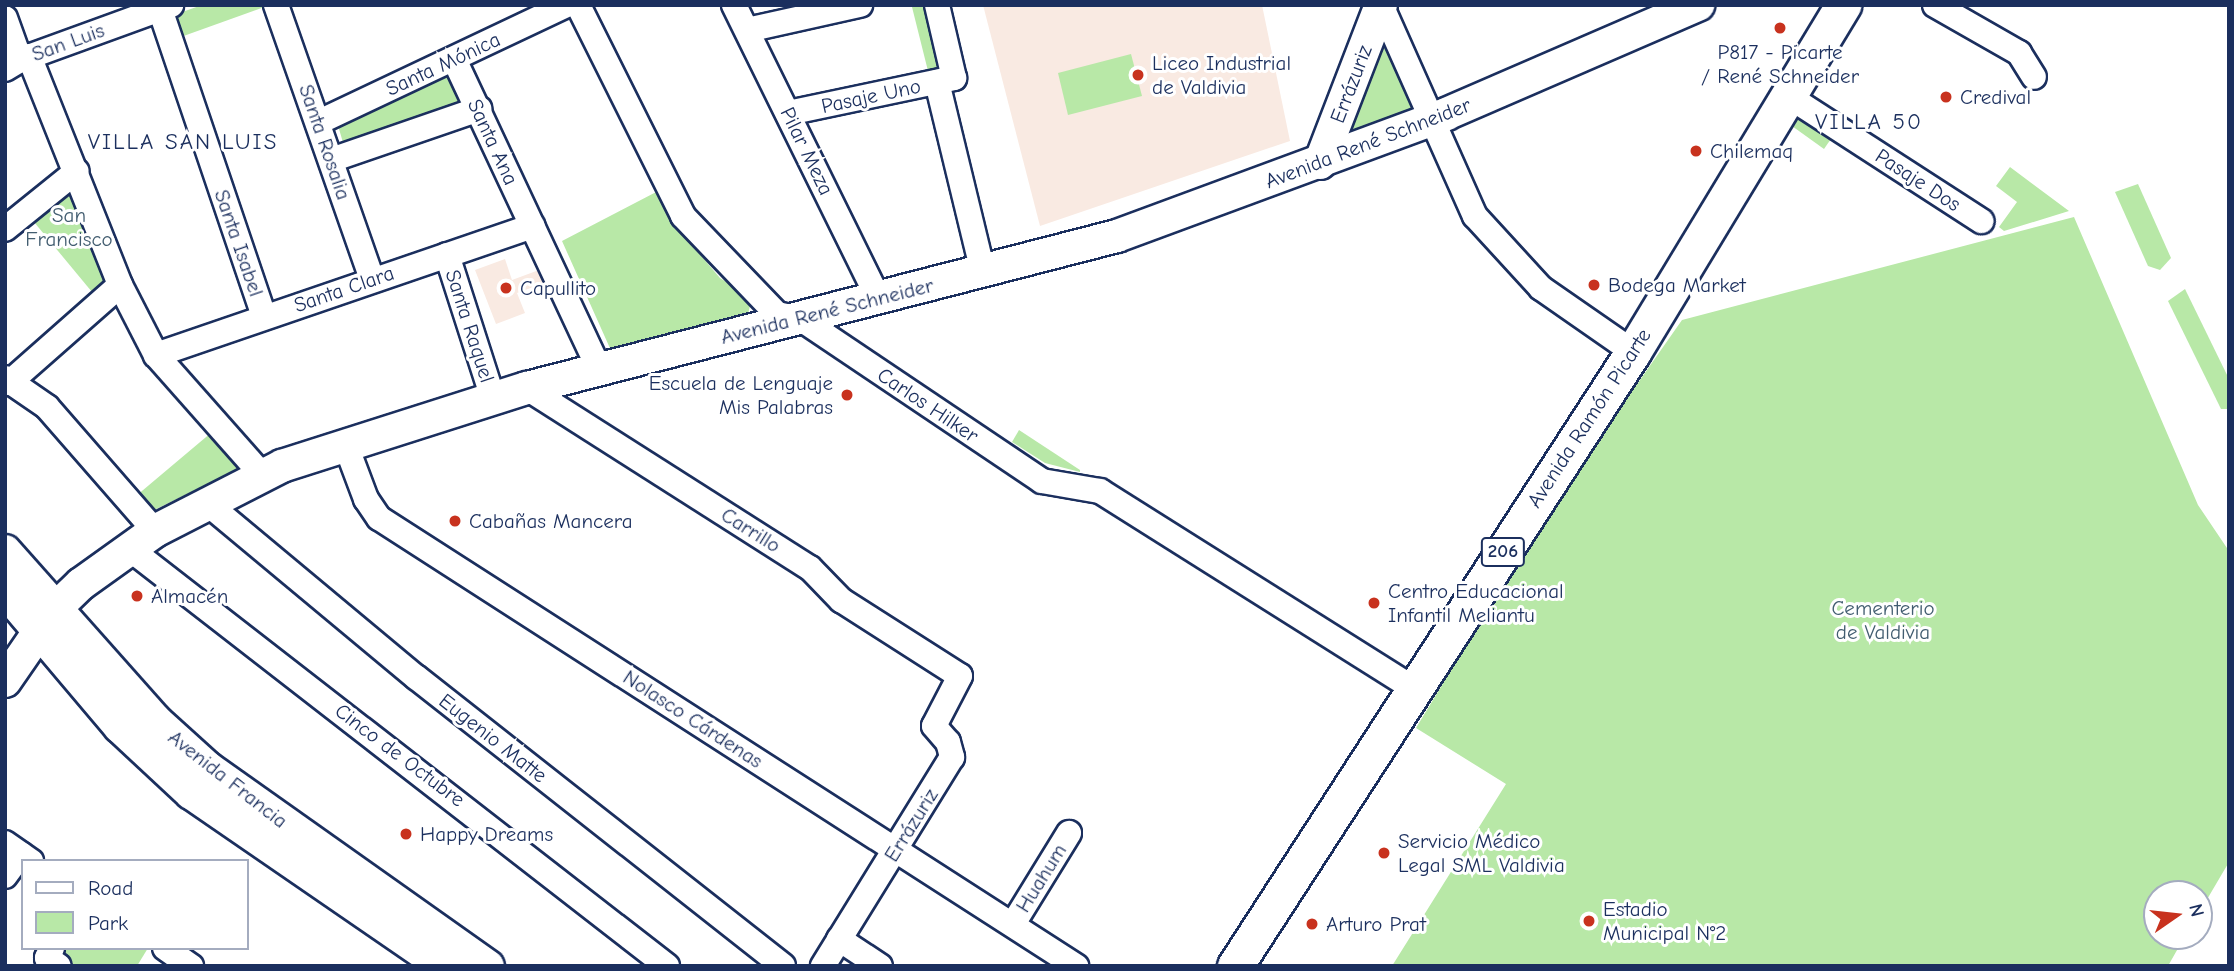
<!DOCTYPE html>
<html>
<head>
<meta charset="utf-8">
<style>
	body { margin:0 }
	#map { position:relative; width:2234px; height:971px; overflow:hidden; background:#fff; font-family:"Comic Neue",sans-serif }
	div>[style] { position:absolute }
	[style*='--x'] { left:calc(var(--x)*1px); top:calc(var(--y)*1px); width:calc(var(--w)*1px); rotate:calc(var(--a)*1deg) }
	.built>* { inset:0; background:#f9eae2 }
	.green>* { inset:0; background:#b8e8a7 }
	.roads { filter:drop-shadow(2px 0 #1b2f5e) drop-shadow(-2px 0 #1b2f5e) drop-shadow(0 2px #1b2f5e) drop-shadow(0 -2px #1b2f5e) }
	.minor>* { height:24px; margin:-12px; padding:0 12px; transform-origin:12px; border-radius:12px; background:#fff }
	.major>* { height:32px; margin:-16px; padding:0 16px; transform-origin:16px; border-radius:16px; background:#fff }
	.highway>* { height:35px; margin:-17.5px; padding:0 17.5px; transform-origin:17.5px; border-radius:17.5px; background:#fff }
	.dots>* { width:19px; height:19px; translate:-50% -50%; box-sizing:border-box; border:4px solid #fff; border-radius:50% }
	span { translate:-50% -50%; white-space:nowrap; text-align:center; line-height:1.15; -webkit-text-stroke:6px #fff; paint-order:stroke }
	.shield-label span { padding:2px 5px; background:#fff; border:2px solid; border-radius:5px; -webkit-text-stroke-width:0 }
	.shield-label { font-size:19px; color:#1b2f5e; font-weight:700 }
	.street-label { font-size:21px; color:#1b2f5e }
	.poi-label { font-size:21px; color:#1b2f5e }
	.left { translate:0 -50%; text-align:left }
	.right { translate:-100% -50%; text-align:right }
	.park-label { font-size:21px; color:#425d70 }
	.neighbourhood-label { font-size:23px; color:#1b2f5e; letter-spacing:2px }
	.frame { position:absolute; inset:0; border:7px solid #1b2f5e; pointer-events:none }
	.legend { position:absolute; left:21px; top:859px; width:228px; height:91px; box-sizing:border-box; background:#fff; border:2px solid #a4acbf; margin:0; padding:9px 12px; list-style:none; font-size:21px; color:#1b2f5e }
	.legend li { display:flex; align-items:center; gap:14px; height:35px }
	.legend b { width:35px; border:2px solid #a4acbf }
	.north { position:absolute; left:2143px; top:880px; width:70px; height:70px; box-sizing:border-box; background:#fff; border:2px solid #a4acbf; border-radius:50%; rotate:76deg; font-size:19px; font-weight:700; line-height:28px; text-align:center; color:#1b2f5e }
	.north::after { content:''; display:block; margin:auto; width:24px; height:32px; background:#c8321e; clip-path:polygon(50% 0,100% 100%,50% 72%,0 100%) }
</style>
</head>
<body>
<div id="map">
	<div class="built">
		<i style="clip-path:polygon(983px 5px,1262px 5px,1290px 141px,1040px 226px)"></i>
		<i style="clip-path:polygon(505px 259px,512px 280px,539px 270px,544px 283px,517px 293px,525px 313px,496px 324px,475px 270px)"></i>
	</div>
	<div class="green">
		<i style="clip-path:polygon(202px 5px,266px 5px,267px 6px,178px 38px,171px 16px)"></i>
		<i style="clip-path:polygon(934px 5px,951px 74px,930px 79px,912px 7px)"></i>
		<i style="clip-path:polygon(1382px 42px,1394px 47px,1421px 114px,1341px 141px)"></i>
		<i style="clip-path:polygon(1131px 54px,1142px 96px,1068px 115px,1058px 73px)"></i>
		<i style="clip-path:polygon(450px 69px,465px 105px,344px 146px,337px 122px)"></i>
		<i style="clip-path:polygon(1792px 111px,1833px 136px,1824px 149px,1785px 121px)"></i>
		<i style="clip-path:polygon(2010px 167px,2069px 211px,2004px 231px,1999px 227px,2017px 202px,1996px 186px)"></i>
		<i style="clip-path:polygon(2138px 184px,2171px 258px,2160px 270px,2148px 266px,2115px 192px)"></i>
		<i style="clip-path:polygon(76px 188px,115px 282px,97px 298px,34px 222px)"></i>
		<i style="clip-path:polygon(660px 190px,686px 238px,720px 278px,752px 298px,746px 322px,613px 355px,562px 241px)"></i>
		<i style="clip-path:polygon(2074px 217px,2198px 505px,2229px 551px,2229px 862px,2199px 913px,2199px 894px,2157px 894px,2157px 936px,2185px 936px,2168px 966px,1392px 966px,1506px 784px,1416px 728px,1541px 521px,1682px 320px)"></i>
		<i style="clip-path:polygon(2185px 289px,2229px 379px,2229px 409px,2221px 409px,2168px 301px)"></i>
		<i style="clip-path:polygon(1019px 430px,1080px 470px,1080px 472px,1045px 463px,1012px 442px)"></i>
		<i style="clip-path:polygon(212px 432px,243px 467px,150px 512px,136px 496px)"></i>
		<i style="clip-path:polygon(60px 948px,148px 948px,137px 966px,69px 966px)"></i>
	</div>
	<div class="roads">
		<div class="minor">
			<i style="--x:276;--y:5;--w:290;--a:70.7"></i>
			<i style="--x:578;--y:5;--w:236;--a:63.5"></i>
			<i style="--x:683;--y:216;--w:136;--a:46.2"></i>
			<i style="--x:777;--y:314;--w:25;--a:12"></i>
			<i style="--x:801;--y:319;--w:290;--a:33.9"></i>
			<i style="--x:1042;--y:481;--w:59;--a:9.8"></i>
			<i style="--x:1100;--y:491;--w:355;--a:32.2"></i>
			<i style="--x:734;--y:5;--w:326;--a:63.8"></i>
			<i style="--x:1381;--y:5;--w:231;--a:66"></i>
			<i style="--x:1475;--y:216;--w:98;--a:47.5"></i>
			<i style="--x:1541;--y:288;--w:112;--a:34.8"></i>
			<i style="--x:1935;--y:5;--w:97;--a:29.7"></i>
			<i style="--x:2019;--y:53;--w:28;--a:58"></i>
			<i style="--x:160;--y:9;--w:325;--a:71.3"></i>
			<i style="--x:5;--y:18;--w:45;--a:70.3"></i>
			<i style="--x:747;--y:30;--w:116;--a:-12.5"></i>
			<i style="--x:29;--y:56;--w:246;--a:68.3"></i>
			<i style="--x:120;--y:285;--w:79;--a:62.8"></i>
			<i style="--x:156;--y:355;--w:162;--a:48.5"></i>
			<i style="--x:454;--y:59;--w:341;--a:64.9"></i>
			<i style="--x:5;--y:69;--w:17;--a:-31"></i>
			<i style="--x:20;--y:60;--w:161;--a:-20"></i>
			<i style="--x:937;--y:82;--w:195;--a:76.4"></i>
			<i style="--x:1785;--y:94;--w:234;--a:32.9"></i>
			<i style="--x:788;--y:113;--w:170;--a:-11.9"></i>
			<i style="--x:954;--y:78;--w:75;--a:-103.1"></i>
			<i style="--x:319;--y:122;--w:274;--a:-25.3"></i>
			<i style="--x:331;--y:160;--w:157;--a:-19"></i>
			<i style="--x:5;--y:229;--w:92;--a:-38.9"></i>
			<i style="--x:447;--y:255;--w:150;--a:72.2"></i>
			<i style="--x:156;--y:355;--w:398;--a:-18.9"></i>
			<i style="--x:5;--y:378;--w:51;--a:34.6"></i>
			<i style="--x:47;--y:407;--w:164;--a:48.9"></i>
			<i style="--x:9;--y:383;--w:148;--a:-41.4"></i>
			<i style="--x:527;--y:388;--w:335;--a:32.5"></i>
			<i style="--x:810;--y:568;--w:45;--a:45.9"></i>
			<i style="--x:841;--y:600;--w:141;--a:32.6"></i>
			<i style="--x:960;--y:676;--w:56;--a:117.5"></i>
			<i style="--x:934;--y:726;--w:21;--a:49"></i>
			<i style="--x:948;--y:742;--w:16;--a:75"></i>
			<i style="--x:952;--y:757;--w:246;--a:121.7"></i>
			<i style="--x:345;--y:443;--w:60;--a:69.4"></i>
			<i style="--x:366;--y:499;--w:23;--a:56"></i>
			<i style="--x:379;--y:518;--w:829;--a:32.73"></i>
			<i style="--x:208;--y:504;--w:271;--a:39.8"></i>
			<i style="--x:416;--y:677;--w:467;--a:38.2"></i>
			<i style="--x:130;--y:549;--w:680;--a:37.83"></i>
			<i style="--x:5;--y:843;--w:32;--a:35"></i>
			<i style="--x:5;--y:876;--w:27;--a:-54"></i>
			<i style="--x:1013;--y:924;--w:107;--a:-58.4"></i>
			<i style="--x:839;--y:939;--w:49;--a:33.4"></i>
			<i style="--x:52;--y:948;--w:11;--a:117"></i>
			<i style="--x:47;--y:958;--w:14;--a:34"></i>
			<i style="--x:165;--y:948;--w:32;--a:35"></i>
		</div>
		<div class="major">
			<i style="--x:1320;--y:163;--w:169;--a:-68.9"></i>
			<i style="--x:5;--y:551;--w:226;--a:48.4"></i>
			<i style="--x:155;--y:720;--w:72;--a:42.2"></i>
			<i style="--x:208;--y:768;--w:343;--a:35.3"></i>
			<i style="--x:5;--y:591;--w:178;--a:49.8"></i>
			<i style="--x:120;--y:727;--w:97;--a:42.9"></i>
			<i style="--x:191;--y:793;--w:306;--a:34.5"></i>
			<i style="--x:5;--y:681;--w:86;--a:-55.4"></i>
			<i style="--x:54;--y:610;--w:37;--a:-44"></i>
			<i style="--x:81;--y:584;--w:91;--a:-35.6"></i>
			<i style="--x:155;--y:531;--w:143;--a:-27.1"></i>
			<i style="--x:282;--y:466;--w:257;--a:-17.7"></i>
			<i style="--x:527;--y:388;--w:609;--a:-14.45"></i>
			<i style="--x:1117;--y:236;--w:351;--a:-20.3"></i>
			<i style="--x:1446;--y:114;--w:275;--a:-23.4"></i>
		</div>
		<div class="highway">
			<i style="--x:1235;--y:966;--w:732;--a:-57.05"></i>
			<i style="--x:1633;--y:352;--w:406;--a:-58.8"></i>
		</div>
	</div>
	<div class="dots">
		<i style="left:1780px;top:28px;background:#c8321e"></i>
		<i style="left:1138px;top:75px;background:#c8321e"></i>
		<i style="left:1946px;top:97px;background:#c8321e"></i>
		<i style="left:1696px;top:151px;background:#c8321e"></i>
		<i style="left:1594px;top:285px;background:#c8321e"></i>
		<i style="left:506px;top:288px;background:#c8321e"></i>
		<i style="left:847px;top:395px;background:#c8321e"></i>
		<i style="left:455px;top:521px;background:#c8321e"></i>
		<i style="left:137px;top:596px;background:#c8321e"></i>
		<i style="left:1374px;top:603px;background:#c8321e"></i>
		<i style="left:406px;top:834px;background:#c8321e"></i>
		<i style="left:1384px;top:853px;background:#c8321e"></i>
		<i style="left:1589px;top:921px;background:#c8321e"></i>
		<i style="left:1312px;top:924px;background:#c8321e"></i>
	</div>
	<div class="shield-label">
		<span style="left:1503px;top:552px">206</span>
	</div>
	<div class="street-label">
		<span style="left:68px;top:42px;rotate:-20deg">San Luis</span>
		<span style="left:443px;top:64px;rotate:-25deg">Santa Mónica</span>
		<span style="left:1351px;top:84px;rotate:-69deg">Errázuriz</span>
		<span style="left:871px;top:96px;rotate:-12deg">Pasaje Uno</span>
		<span style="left:325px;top:142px;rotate:71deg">Santa Rosalia</span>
		<span style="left:493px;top:142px;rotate:65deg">Santa Ana</span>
		<span style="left:1368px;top:143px;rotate:-21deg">Avenida René Schneider</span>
		<span style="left:807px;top:151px;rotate:64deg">Pilar Meza</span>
		<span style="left:1918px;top:180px;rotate:33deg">Pasaje Dos</span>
		<span style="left:239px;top:243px;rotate:71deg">Santa Isabel</span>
		<span style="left:344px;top:289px;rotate:-19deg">Santa Clara</span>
		<span style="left:827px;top:311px;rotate:-14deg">Avenida René Schneider</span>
		<span style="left:470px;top:326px;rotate:72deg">Santa Raquel</span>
		<span style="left:928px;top:405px;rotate:34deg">Carlos Hilker</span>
		<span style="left:1589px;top:418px;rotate:-57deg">Avenida Ramón Picarte</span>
		<span style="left:751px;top:530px;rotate:32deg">Carrillo</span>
		<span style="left:693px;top:719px;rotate:33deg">Nolasco Cárdenas</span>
		<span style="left:493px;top:738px;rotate:38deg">Eugenio Matte</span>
		<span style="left:400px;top:755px;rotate:37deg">Cinco de Octubre</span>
		<span style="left:228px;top:779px;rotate:38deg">Avenida Francia</span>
		<span style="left:911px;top:825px;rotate:-58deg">Errázuriz</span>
		<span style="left:1041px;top:878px;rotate:-58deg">Huahum</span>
	</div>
	<div class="poi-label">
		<span style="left:1780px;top:64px">P817 - Picarte<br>/ René Schneider</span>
		<span class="left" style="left:1152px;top:75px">Liceo Industrial<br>de Valdivia</span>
		<span class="left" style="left:1960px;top:97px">Credival</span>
		<span class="left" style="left:1710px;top:151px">Chilemaq</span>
		<span class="left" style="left:1608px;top:285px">Bodega Market</span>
		<span class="left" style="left:520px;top:288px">Capullito</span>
		<span class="right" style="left:833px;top:395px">Escuela de Lenguaje<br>Mis Palabras</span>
		<span class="left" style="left:469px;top:521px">Cabañas Mancera</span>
		<span class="left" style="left:1388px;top:603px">Centro Educacional<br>Infantil Meliantu</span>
		<span class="left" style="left:151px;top:596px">Almacén</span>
		<span class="left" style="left:420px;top:834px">Happy Dreams</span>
		<span class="left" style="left:1398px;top:853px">Servicio Médico<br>Legal SML Valdivia</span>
		<span class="left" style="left:1603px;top:921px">Estadio<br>Municipal N°2</span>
		<span class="left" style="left:1326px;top:924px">Arturo Prat</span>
	</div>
	<div class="park-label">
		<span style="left:69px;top:227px">San<br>Francisco</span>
		<span style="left:1883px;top:620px">Cementerio<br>de Valdivia</span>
	</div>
	<div class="neighbourhood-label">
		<span style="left:1869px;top:122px">VILLA 50</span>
		<span style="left:183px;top:142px">VILLA SAN LUIS</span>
	</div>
	<div class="frame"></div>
	<ul class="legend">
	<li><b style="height:9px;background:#fff"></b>Road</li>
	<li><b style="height:19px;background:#b8e8a7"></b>Park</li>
	</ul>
	<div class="north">N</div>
</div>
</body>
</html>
